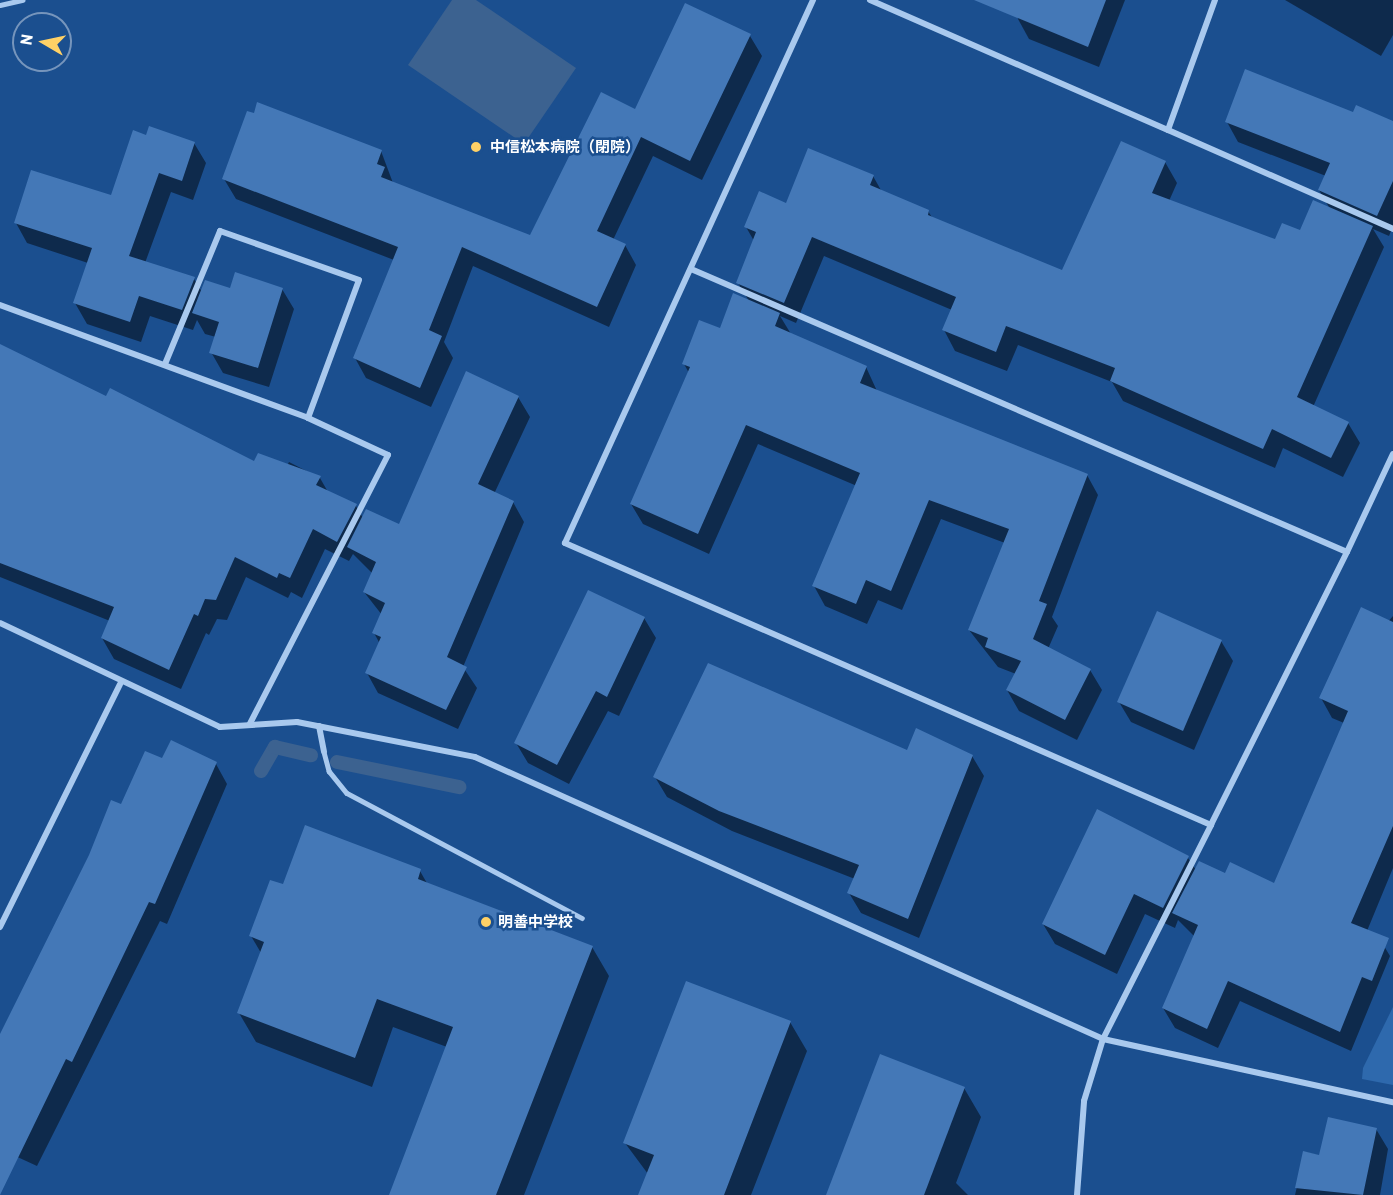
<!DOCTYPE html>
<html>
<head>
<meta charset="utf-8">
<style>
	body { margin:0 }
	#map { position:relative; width:1393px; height:1195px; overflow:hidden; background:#1b4f8f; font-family:Barlow,"Noto Sans JP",sans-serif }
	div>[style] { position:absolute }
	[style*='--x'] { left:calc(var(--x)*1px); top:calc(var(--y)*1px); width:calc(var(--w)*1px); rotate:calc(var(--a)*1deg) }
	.green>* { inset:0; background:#2e69ad }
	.water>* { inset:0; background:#3c6290 }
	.shadow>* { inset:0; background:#0007 }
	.stream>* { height:14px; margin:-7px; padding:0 7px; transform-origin:7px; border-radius:7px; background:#3c6290 }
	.building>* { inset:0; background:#4478b7 }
	.lane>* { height:4.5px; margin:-2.25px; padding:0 2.25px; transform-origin:2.25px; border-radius:2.25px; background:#a9c9ee }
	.street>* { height:6px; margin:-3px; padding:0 3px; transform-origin:3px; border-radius:3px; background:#a9c9ee }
	.dots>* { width:16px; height:16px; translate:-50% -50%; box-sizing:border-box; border:3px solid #1b4f8f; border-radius:50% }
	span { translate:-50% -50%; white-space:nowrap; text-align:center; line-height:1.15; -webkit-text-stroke:5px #1b4f8f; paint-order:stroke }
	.poi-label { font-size:15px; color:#fff; font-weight:700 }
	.left { translate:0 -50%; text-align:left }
	.north { position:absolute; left:12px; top:12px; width:60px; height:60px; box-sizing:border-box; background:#1b4f8f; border:2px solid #7695bc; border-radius:50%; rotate:279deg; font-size:16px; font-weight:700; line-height:24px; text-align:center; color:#fff }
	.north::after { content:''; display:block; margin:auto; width:21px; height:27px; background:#ffd166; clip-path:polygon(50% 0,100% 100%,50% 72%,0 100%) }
</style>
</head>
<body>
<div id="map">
	<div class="green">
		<i style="clip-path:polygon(1393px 1007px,1393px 1085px,1362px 1079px,1363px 1068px)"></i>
	</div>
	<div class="water">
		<i style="clip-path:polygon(452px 0,476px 0,576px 68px,524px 144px,408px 65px)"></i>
	</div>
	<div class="shadow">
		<i style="clip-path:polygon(1025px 0,1125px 0,1099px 67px,1029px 39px,1018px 19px)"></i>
		<i style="clip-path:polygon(1285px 0,1393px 0,1393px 35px,1381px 56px)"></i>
		<i style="clip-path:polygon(750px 36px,762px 56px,702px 180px,653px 156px,613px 240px,625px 245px,636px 265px,609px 327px,473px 266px,444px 342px,453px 358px,431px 407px,366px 378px,355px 358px,394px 260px,236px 199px,224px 179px,381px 151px,393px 183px,530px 237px,636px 111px)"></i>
		<i style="clip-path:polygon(1354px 114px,1393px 122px,1393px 226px,1389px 236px,1373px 229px,1384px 247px,1313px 407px,1348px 423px,1360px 443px,1343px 477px,1283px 448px,1275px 468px,1123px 401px,1112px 382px,1018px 345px,1007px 371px,955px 351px,944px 330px,952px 310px,824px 256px,796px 323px,780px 316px,791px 334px,866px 367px,877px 391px,1087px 475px,1098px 495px,1052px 617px,1058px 626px,1048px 649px,1090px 670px,1102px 690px,1077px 740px,1019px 711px,1007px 690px,1016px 674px,998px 667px,969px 630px,1005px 543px,941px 519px,902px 610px,878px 600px,867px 624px,825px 606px,814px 586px,857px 486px,758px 444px,709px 554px,643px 524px,631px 504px,689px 373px,684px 364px,749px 301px,738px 283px,754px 241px,746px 227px,787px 205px,873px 176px,882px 192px,928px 211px,933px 219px,1063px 272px,1121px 142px,1165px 162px,1177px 183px,1169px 201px,1276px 241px,1300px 232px,1330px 209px,1319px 190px,1326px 176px,1238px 142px,1227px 122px)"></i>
		<i style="clip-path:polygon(147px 137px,194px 143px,206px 163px,193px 200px,171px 192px,145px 263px,194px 279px,202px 292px,282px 289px,294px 309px,269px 387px,223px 373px,211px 352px,216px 337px,205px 334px,197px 320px,193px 330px,150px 316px,141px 342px,87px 324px,75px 303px,88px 263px,27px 243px,16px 223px,112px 197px)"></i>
		<i style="clip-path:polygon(0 356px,255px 463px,286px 468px,289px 462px,320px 478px,328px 492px,356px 506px,363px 518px,400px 526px,518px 397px,530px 417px,494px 494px,513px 502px,524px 522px,463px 667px,477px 688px,458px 729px,378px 693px,367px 673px,380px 644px,374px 633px,382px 615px,364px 592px,373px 574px,353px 554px,349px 561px,325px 549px,302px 598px,291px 592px,288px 598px,246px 577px,227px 620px,217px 619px,209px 635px,206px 633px,181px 689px,114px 659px,102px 638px,110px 621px,0 577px)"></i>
		<i style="clip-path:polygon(1393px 616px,1393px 868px,1367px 931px,1378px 936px,1390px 956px,1351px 1051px,1240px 1001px,1218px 1048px,1175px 1028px,1163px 1008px,1195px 937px,1178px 920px,1175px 928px,1145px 914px,1117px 974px,1055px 944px,1043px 924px,1188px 858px,1196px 870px,1275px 885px,1344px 723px,1332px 718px,1321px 698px)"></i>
		<i style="clip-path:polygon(644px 618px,656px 638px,619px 716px,608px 711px,569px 784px,528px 763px,516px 743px)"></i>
		<i style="clip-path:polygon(1221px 641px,1233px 661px,1194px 750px,1131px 722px,1119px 702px)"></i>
		<i style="clip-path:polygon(907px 752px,972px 756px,984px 776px,919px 938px,861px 913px,849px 893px,855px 879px,732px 831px,667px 797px,655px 777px)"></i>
		<i style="clip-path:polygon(163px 760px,216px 764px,227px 784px,167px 924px,160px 921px,37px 1166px,0 1149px,0 1053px,122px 806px)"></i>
		<i style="clip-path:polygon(420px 871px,428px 885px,592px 947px,609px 976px,524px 1195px,391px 1195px,447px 1047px,393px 1027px,372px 1087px,256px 1042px,239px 1013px,261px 953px,251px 936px,284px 886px)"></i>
		<i style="clip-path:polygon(790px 1022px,807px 1051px,751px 1195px,639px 1195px,648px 1174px,625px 1143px)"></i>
		<i style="clip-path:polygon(964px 1088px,981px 1117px,956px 1183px,968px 1195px,827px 1195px)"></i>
		<i style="clip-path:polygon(1376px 1129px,1388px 1149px,1380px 1195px,1295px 1195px,1305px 1152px,1321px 1156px)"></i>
	</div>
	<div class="stream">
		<i style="--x:337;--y:762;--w:125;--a:11.6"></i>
		<i style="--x:261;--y:771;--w:28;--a:-60"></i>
		<i style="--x:275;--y:747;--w:37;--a:13"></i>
	</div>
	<div class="building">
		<i style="clip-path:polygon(974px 0,1106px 0,1088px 47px)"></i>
		<i style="clip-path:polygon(685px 3px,751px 34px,690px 161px,641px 137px,597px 231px,626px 244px,597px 307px,462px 247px,429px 330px,442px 336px,420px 388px,353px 358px,398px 247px,222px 179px,247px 111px,254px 113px,257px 102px,382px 150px,377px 164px,385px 167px,381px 177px,530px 235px,601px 92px,635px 109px)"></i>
		<i style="clip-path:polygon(1245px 69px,1353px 112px,1356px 105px,1393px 121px,1393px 181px,1377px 216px,1318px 190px,1330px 163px,1225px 122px)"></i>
		<i style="clip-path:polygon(149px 126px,195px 142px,182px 181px,159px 173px,129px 256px,195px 277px,182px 310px,139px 296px,130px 322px,73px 303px,92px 248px,14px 223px,31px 170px,111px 195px,133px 130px,146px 135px)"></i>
		<i style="clip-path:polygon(1121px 141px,1166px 161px,1152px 193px,1275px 239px,1282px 223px,1300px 230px,1313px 200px,1373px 226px,1297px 397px,1349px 422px,1331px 458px,1272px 429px,1263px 449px,1110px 381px,1115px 368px,1006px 326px,996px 352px,942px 330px,956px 297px,812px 237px,784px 303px,736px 283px,756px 232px,744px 227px,759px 191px,786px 203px,808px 148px,874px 175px,870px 185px,929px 210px,928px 215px,1062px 270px)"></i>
		<i style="clip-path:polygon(235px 272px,283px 288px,258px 368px,209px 353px,219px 322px,192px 313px,205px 280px,230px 288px)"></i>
		<i style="clip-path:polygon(733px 293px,780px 313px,775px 326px,867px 366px,860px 383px,1088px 474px,1039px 601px,1047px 604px,1033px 639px,1091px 669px,1065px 720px,1006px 690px,1021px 661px,985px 647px,988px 638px,968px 630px,1009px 529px,929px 500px,891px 591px,866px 580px,856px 604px,812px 586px,860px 473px,746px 425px,698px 534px,630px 504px,690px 367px,682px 364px,699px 320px,720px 328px)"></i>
		<i style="clip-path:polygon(0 344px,106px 396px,110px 388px,254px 461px,258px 453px,321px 476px,316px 485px,357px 504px,337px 542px,313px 529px,290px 578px,279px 573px,277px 578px,235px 557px,216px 600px,205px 599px,198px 616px,194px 614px,169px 670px,101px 638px,114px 607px,0 563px)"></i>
		<i style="clip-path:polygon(466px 371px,519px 396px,478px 484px,514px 501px,447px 657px,467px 667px,446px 710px,365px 673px,381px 637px,372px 633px,385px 603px,363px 592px,376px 562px,347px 547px,366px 509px,399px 524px)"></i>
		<i style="clip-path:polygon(588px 590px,645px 617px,607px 697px,596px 691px,557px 765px,514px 743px)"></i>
		<i style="clip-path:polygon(1361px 607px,1393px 622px,1393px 826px,1351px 923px,1389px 938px,1372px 981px,1362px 977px,1340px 1032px,1228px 981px,1207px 1029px,1162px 1008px,1198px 925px,1172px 913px,1199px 861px,1225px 873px,1230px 862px,1274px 883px,1348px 711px,1319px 698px)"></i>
		<i style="clip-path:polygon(1157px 611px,1222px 640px,1183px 731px,1117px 702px)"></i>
		<i style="clip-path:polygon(708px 663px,907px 750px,916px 728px,973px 755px,908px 919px,847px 893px,859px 865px,719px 811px,653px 777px)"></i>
		<i style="clip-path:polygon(171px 740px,217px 762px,155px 904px,149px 902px,72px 1062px,66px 1059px,0 1195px,0 1034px,89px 855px,111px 800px,121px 804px,145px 751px,162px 758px)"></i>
		<i style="clip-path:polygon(1097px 809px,1189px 856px,1163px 908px,1134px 894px,1105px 955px,1042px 924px)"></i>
		<i style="clip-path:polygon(305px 825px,421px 869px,418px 879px,593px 946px,496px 1195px,389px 1195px,453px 1027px,377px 999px,355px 1058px,237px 1013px,264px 942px,249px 936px,270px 880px,283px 884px)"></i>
		<i style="clip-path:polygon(686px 981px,791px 1021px,724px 1195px,638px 1195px,654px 1155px,623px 1143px)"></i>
		<i style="clip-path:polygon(880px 1054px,965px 1087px,924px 1195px,826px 1195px)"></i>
		<i style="clip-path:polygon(1328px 1117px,1377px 1128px,1363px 1195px,1295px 1188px,1303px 1151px,1319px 1155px)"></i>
	</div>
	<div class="lane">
		<i style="--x:0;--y:5;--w:23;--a:-13"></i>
		<i style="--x:324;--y:752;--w:20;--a:75"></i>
		<i style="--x:329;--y:771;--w:28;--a:51"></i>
		<i style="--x:347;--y:793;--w:266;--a:28"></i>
	</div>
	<div class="street">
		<i style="--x:870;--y:0;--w:325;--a:23.6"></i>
		<i style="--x:1215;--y:0;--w:138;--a:109.9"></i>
		<i style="--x:1168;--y:130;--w:246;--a:23.7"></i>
		<i style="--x:691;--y:269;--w:714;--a:23.34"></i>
		<i style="--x:1347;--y:552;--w:305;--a:116.5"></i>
		<i style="--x:1211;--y:825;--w:705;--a:-156.42"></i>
		<i style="--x:565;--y:543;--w:597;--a:-65.45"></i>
		<i style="--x:0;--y:305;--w:328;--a:20.1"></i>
		<i style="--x:308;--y:418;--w:88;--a:24.8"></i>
		<i style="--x:388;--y:455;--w:302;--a:117.2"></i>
		<i style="--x:165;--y:364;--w:144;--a:-67.5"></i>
		<i style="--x:220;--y:231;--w:147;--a:19.4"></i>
		<i style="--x:359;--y:280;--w:147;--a:110.3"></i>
		<i style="--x:1347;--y:552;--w:108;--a:-64.9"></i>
		<i style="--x:0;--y:623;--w:243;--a:25.3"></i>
		<i style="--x:220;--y:727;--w:77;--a:-3.7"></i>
		<i style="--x:297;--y:722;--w:181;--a:11.1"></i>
		<i style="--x:475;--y:757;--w:688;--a:24.18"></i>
		<i style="--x:1103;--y:1039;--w:297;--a:12.3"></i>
		<i style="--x:319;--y:726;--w:26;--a:79"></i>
		<i style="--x:0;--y:927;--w:271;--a:-63.7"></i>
		<i style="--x:1077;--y:1195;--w:94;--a:-85.7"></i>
		<i style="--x:1084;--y:1101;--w:65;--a:-73"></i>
		<i style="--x:1103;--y:1039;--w:240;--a:-63.2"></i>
	</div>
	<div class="dots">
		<i style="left:476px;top:147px;background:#ffd166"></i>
		<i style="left:486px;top:922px;background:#ffd166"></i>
	</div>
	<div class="poi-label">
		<span class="left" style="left:490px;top:147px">中信松本病院（閉院）</span>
		<span class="left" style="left:498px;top:922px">明善中学校</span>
	</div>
	<div class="north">N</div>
</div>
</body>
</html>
